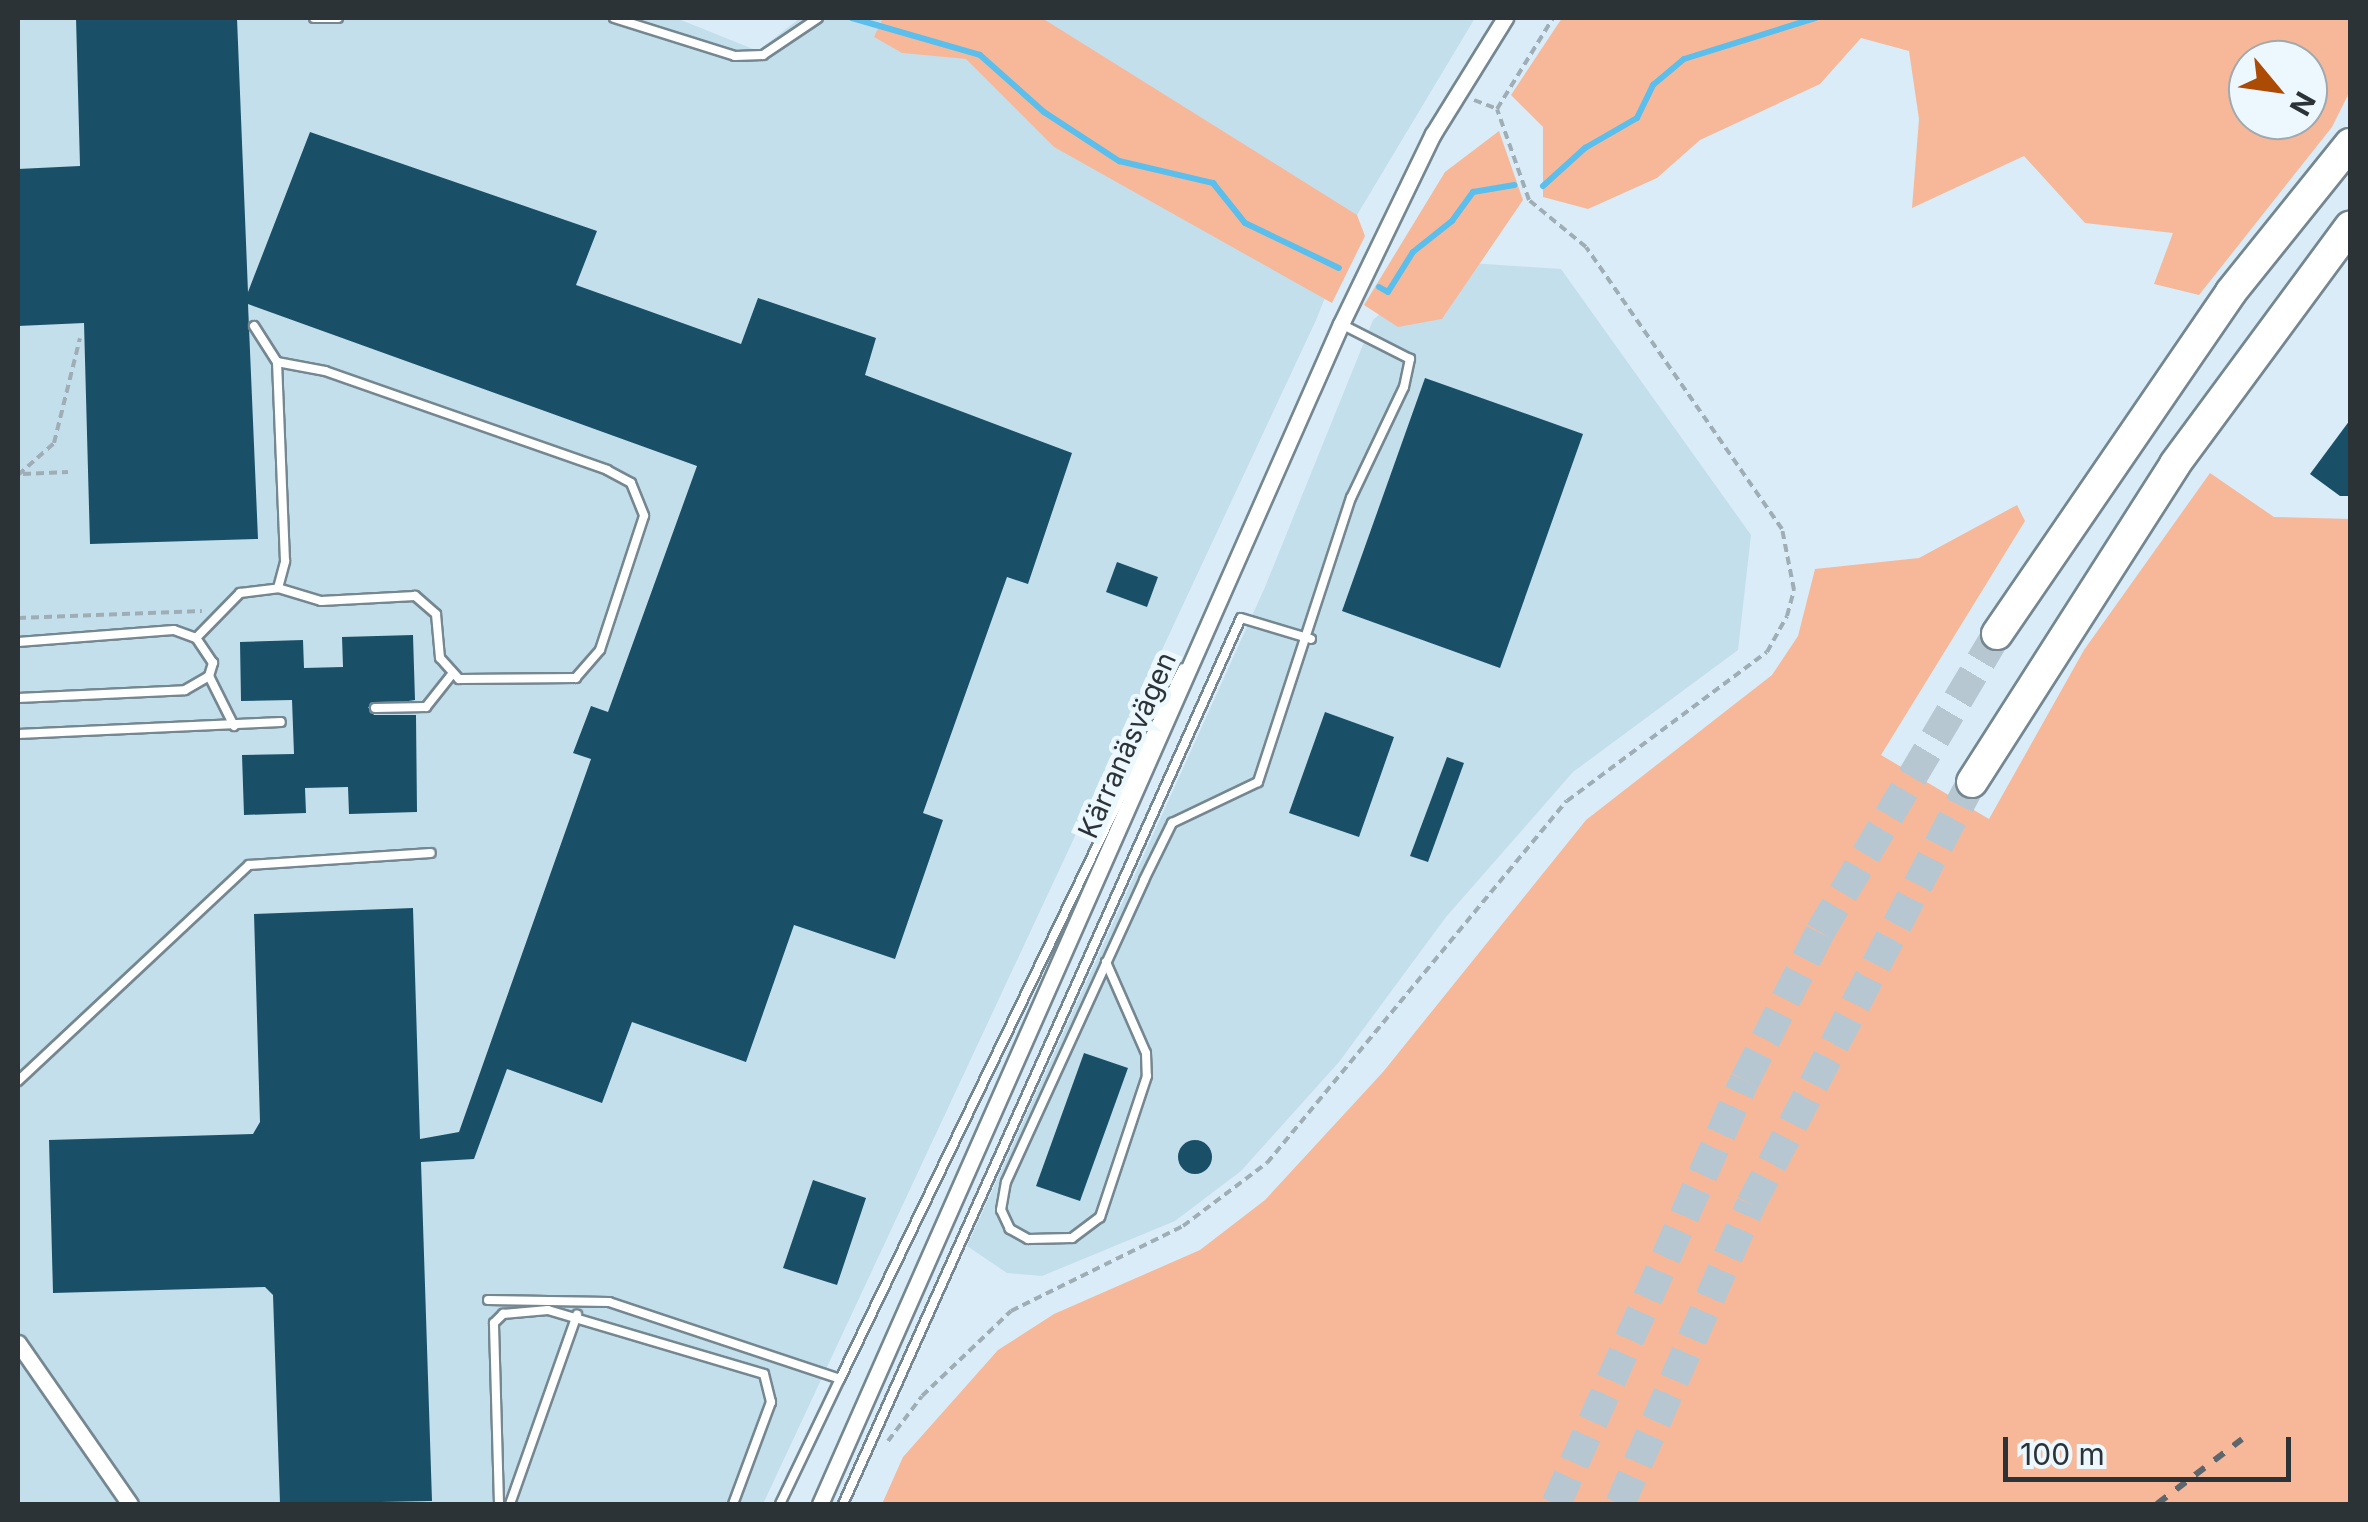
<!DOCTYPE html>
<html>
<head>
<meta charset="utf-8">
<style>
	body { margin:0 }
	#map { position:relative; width:2368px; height:1522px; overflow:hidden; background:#d9ecf7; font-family:Inter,sans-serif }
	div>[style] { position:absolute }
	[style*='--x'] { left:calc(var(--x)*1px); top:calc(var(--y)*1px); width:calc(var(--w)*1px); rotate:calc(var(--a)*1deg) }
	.built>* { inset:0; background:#c4dfec }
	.green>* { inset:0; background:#f7b89a }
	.stream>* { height:6px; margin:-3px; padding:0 3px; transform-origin:3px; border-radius:3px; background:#5bbfee }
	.building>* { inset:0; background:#195068 }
	.round { border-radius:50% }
	.motorway-tunnel>* { height:30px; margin-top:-15px; transform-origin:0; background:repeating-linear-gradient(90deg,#b6c7d1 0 30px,transparent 0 45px) }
	.path>* { height:4px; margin-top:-2px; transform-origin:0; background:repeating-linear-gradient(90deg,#9faeb6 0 8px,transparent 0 13px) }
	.roads { filter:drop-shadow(2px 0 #758790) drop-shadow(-2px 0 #758790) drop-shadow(0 2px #758790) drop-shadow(0 -2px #758790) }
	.service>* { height:8px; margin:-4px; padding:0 4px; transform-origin:4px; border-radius:4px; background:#fff }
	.minor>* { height:15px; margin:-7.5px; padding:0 7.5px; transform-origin:7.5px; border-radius:7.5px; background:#fff }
	.motorway>* { height:30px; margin:-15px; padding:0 15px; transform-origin:15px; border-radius:15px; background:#fff }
	.rail>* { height:6px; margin-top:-3px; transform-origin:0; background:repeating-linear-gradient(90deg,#5c666c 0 12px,transparent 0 24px) }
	span { translate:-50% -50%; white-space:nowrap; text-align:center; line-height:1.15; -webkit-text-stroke:10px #ecf8fe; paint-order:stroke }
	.street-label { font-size:28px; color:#2c3337 }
	.frame { position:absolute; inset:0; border:20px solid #2c3337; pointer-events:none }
	.north { position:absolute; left:2228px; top:40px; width:100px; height:100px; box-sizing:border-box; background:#ecf8fe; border:2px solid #9fa9ae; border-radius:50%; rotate:119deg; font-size:28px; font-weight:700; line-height:40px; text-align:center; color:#2c3337 }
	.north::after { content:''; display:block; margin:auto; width:35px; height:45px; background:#ac4b06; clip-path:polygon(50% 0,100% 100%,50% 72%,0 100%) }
	.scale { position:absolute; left:2003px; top:1437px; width:288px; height:45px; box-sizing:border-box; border:5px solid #2c3337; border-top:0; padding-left:12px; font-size:30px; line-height:35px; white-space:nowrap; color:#2c3337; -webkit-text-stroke:8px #ecf8fe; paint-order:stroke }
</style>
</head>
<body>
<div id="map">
	<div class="built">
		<i style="clip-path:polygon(18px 18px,676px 18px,758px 51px,800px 18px,1475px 18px,1357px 215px,1317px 318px,763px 1504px,18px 1504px)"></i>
		<i style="clip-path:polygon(1440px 261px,1561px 269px,1751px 535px,1738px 650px,1573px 772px,1446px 917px,1339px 1062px,1241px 1171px,1175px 1221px,1042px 1276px,1007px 1273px,967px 1246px,1265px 587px,1373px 320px)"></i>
	</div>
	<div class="green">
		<i style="clip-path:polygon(883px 18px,1042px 18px,1357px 215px,1365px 236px,1332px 303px,1054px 147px,966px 59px,902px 53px,874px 37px)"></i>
		<i style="clip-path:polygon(evenodd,1562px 18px,2350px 18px,2350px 91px,2332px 127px,2199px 295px,2154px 284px,2173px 233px,2085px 223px,2024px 156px,1912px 208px,1919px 119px,1909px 51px,1861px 38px,1820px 84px,1700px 140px,1657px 178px,1588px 209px,1543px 197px,1543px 127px,1511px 95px,1562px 18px,2308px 60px,2308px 120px,2248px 120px,2248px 60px,2308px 60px)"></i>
		<i style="clip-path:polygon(1499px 131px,1523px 200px,1442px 319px,1398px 327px,1364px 305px,1445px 172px)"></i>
		<i style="clip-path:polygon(2210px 473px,2274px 517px,2350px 519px,2350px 1504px,882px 1504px,903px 1457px,998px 1350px,1054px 1314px,1200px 1250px,1265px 1200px,1383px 1072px,1586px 820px,1772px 675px,1798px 636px,1815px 569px,1919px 558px,2017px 505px,2025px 521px,1881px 755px,1989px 819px,2084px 650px)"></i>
	</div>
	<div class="stream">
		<i style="--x:852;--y:18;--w:133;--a:16.1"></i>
		<i style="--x:980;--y:55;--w:86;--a:41.7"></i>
		<i style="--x:1044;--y:112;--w:90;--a:33.2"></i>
		<i style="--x:1119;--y:161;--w:97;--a:13.2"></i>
		<i style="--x:1213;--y:183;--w:51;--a:51.3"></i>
		<i style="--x:1245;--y:223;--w:104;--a:25.6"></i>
		<i style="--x:1543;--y:186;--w:57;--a:-42.1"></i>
		<i style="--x:1585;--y:148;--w:60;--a:-30"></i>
		<i style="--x:1637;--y:118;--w:37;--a:-64"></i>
		<i style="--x:1653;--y:85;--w:40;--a:-40"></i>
		<i style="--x:1684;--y:59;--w:138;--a:-17.3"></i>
		<i style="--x:1379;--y:287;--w:10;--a:29"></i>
		<i style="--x:1388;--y:292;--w:47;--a:-58"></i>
		<i style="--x:1413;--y:252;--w:50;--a:-38.5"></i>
		<i style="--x:1452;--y:221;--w:36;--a:-54"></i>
		<i style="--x:1473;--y:192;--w:42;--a:-9.7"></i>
	</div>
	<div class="building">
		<i style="clip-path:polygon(76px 18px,237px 18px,248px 292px,310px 132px,597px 231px,576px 285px,741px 344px,758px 298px,876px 338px,865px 375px,1072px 453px,1028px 584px,1007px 577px,923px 813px,943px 820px,895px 959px,794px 925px,746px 1062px,632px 1022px,602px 1103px,507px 1069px,474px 1159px,421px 1162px,432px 1501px,280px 1504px,273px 1295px,265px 1287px,53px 1293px,49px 1140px,253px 1134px,260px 1122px,254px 914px,413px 908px,420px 1139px,459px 1132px,591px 759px,573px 753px,591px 706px,608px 712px,697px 466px,248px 304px,258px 539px,90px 544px,84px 323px,18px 326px,18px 169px,80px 166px)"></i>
		<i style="clip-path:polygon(1425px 378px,1583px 434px,1500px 668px,1342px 611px)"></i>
		<i style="clip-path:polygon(2350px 420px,2350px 496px,2340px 496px,2310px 474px)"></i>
		<i style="clip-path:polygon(1117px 562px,1158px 577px,1147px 607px,1106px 592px)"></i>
		<i style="clip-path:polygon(413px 635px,415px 700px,368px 707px,374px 715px,416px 715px,417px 812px,349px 814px,348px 787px,305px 788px,306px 813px,244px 815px,242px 755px,294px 754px,292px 700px,241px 701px,240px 642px,303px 640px,304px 668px,343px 667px,342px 637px)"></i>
		<i style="clip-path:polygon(1325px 712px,1394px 737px,1359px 837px,1289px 813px)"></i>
		<i style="clip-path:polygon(1447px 757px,1464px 763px,1428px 862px,1410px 856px)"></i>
		<i style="clip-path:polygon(1084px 1053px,1128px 1068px,1080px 1201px,1036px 1186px)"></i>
		<i class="round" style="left:1178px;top:1140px;width:34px;height:34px"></i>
		<i style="clip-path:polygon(813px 1180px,866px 1198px,837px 1285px,783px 1268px)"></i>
	</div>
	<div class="motorway-tunnel">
		<i style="--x:1556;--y:1504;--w:464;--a:-66"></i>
		<i style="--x:1745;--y:1080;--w:166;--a:-63.1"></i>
		<i style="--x:1820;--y:932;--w:347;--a:-59.3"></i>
		<i style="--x:1620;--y:1504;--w:327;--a:-66.4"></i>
		<i style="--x:1751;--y:1204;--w:476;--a:-62.4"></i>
	</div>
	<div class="path">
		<i style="--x:1474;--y:100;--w:25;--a:21"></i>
		<i style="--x:23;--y:474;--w:45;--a:-2.5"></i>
		<i style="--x:18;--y:475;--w:48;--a:-41.6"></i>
		<i style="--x:54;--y:443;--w:108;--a:-76.1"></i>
		<i style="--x:18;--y:618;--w:184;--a:-2.2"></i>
		<i style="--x:888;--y:1441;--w:56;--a:-52.9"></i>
		<i style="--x:922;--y:1396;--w:123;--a:-43.7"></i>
		<i style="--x:1011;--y:1311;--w:192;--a:-26.3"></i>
		<i style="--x:1183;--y:1226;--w:105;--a:-36.9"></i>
		<i style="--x:1267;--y:1163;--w:470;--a:-50.4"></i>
		<i style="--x:1567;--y:801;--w:249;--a:-36.7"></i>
		<i style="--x:1767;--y:652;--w:41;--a:-60.9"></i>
		<i style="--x:1787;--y:616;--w:27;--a:-75"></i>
		<i style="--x:1794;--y:590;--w:62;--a:-101.1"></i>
		<i style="--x:1782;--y:529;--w:343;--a:-124.8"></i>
		<i style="--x:1586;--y:247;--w:74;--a:-140.5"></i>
		<i style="--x:1529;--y:200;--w:96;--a:-109.4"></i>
		<i style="--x:1497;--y:109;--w:107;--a:-58.4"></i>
	</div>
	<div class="roads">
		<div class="service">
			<i style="--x:314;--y:18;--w:24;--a:0"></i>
			<i style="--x:614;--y:18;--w:127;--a:17.4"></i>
			<i style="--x:735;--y:56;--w:28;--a:-2"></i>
			<i style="--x:763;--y:55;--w:66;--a:-33.9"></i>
			<i style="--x:254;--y:326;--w:43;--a:57.4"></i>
			<i style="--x:277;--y:362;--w:49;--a:10.6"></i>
			<i style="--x:325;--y:371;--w:299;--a:19.3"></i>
			<i style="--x:607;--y:470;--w:27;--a:28"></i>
			<i style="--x:631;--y:483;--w:35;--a:68"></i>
			<i style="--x:644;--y:516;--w:141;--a:108.2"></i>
			<i style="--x:600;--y:650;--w:37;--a:131"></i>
			<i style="--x:576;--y:678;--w:117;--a:179.5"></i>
			<i style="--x:459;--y:679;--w:28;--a:-132"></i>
			<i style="--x:440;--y:658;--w:44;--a:-95.2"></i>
			<i style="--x:436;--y:614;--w:28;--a:-139"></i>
			<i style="--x:415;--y:596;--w:94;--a:177"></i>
			<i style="--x:321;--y:601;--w:45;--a:-163.2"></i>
			<i style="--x:18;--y:642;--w:156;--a:-4.4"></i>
			<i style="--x:174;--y:630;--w:23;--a:20"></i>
			<i style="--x:196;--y:638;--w:63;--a:-45.6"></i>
			<i style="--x:240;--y:593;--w:38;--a:-7"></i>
			<i style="--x:278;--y:588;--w:28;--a:-75"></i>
			<i style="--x:285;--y:561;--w:199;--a:-92.3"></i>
			<i style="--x:209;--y:676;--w:56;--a:63.4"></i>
			<i style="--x:18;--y:698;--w:167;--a:-2.7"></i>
			<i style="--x:185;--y:690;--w:28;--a:-30"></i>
			<i style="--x:209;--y:676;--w:14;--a:-73"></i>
			<i style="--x:213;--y:663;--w:30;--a:-124"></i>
			<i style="--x:375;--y:708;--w:51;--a:-1.1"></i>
			<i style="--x:426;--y:707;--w:43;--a:-51.5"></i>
			<i style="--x:18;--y:734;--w:263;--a:-2.6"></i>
			<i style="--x:1106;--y:962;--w:99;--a:66.3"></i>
			<i style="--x:1146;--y:1053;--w:23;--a:88"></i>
			<i style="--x:1147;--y:1076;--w:149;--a:108.4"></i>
			<i style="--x:1100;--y:1217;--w:35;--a:143"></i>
			<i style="--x:1072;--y:1238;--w:44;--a:178.7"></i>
			<i style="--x:1028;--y:1239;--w:21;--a:-151"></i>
			<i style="--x:1010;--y:1229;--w:21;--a:-115"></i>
			<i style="--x:1001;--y:1210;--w:28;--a:-80"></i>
			<i style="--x:1006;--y:1182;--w:332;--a:-65.4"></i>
			<i style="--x:1144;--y:880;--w:64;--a:-63.8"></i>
			<i style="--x:1172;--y:823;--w:95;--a:-25.5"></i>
			<i style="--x:1258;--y:782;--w:299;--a:-71.9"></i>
			<i style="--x:1351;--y:498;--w:123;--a:-64.5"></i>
			<i style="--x:1404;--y:387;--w:29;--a:-78"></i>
			<i style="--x:1410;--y:359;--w:77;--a:-153.1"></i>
			<i style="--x:18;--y:1081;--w:316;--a:-43.1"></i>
			<i style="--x:249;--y:865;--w:182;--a:-3.8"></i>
			<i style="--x:488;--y:1300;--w:121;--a:0.9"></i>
			<i style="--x:609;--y:1302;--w:243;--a:18.4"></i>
			<i style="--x:840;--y:1379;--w:789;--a:-64.25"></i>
			<i style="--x:499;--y:1504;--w:181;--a:-91.6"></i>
			<i style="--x:494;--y:1323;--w:13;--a:-45"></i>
			<i style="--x:503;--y:1314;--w:45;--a:-5.1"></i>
			<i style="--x:548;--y:1310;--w:225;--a:16.5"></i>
			<i style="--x:764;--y:1374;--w:29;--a:76"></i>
			<i style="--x:771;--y:1402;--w:109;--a:110.4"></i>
			<i style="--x:510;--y:1504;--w:201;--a:-70.5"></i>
			<i style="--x:780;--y:1504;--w:139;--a:-64.4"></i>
			<i style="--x:843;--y:1504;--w:971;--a:-65.81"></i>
			<i style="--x:1241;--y:618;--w:73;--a:16.7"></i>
		</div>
		<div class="minor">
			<i style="--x:18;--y:1343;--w:196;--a:55.2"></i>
			<i style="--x:820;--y:1504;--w:1290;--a:-66.18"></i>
			<i style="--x:1341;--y:324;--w:211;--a:-64.2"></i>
			<i style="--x:1433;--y:134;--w:137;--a:-58.2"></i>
		</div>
		<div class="motorway">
			<i style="--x:1997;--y:634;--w:414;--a:-55.6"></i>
			<i style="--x:2231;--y:292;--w:190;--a:-51.2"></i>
			<i style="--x:1972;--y:782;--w:377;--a:-57.4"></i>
			<i style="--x:2175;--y:464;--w:295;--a:-53.6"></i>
		</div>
	</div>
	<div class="rail">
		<i style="--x:2157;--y:1504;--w:107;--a:-37.4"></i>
	</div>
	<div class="street-label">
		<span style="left:1127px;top:745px;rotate:-66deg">Kärranäsvägen</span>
	</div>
	<div class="frame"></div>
	<div class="north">N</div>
	<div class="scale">100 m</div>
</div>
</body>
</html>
